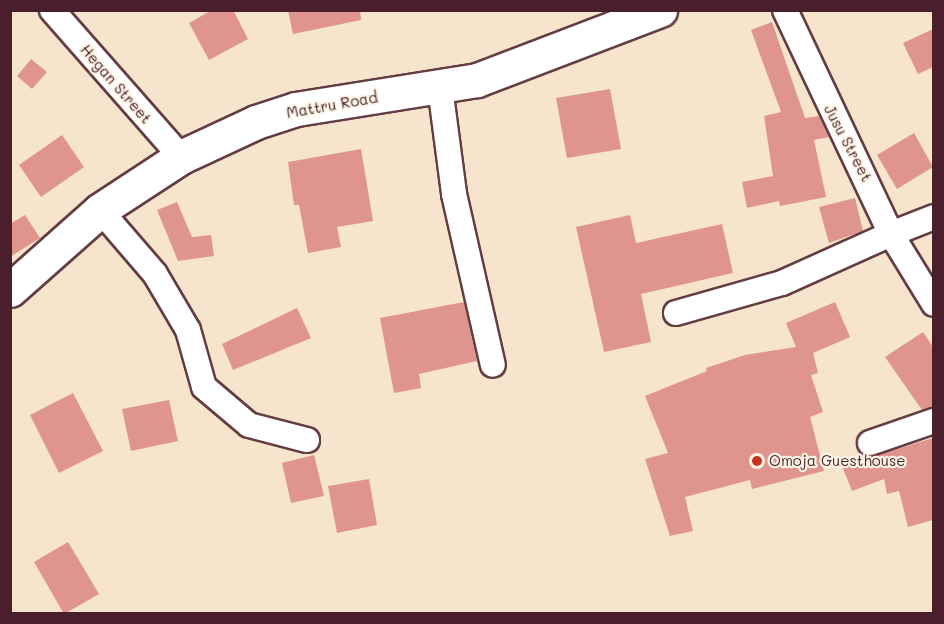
<!DOCTYPE html>
<html>
<head>
<meta charset="utf-8">
<style>
	body { margin:0 }
	#map { position:relative; width:944px; height:624px; overflow:hidden; background:#f6e5cc; font-family:Mali,sans-serif }
	div>[style] { position:absolute }
	[style*='--x'] { left:calc(var(--x)*1px); top:calc(var(--y)*1px); width:calc(var(--w)*1px); rotate:calc(var(--a)*1deg) }
	.building>* { inset:0; background:#e0948e }
	.roads { filter:drop-shadow(2px 0 #643d43) drop-shadow(-2px 0 #643d43) drop-shadow(0 2px #643d43) drop-shadow(0 -2px #643d43) }
	.minor>* { height:24px; margin:-12px; padding:0 12px; transform-origin:12px; border-radius:12px; background:#fff }
	.secondary>* { height:33px; margin:-16.5px; padding:0 16.5px; transform-origin:16.5px; border-radius:16.5px; background:#fff }
	.dots>* { width:16px; height:16px; translate:-50% -50%; box-sizing:border-box; border:3px solid #fcf5e5; border-radius:50% }
	span { translate:-50% -50%; white-space:nowrap; text-align:center; line-height:1.15; -webkit-text-stroke:4.5px #fcf5e5; paint-order:stroke }
	.street-label { font-size:15px; color:#4a1f2b }
	.poi-label { font-size:15px; color:#4a1f2b }
	.left { translate:0 -50%; text-align:left }
	.frame { position:absolute; inset:0; border:12px solid #4a1f2b; pointer-events:none }
</style>
</head>
<body>
<div id="map">
	<div class="building">
		<i style="clip-path:polygon(212px 10px,233px 10px,248px 39px,209px 60px,189px 23px)"></i>
		<i style="clip-path:polygon(288px 10px,360px 10px,361px 20px,293px 34px)"></i>
		<i style="clip-path:polygon(772px 22px,805px 118px,819px 116px,829px 137px,814px 140px,826px 197px,780px 206px,779px 201px,747px 208px,742px 182px,773px 176px,764px 116px,781px 112px,751px 30px)"></i>
		<i style="clip-path:polygon(933px 29px,933px 67px,918px 74px,903px 43px)"></i>
		<i style="clip-path:polygon(31px 59px,47px 72px,32px 89px,17px 76px)"></i>
		<i style="clip-path:polygon(610px 89px,621px 149px,567px 158px,556px 98px)"></i>
		<i style="clip-path:polygon(914px 133px,933px 167px,897px 189px,877px 155px)"></i>
		<i style="clip-path:polygon(62px 135px,84px 167px,41px 197px,19px 165px)"></i>
		<i style="clip-path:polygon(361px 149px,373px 221px,337px 227px,341px 247px,308px 253px,299px 205px,294px 205px,288px 162px)"></i>
		<i style="clip-path:polygon(855px 198px,863px 231px,829px 243px,819px 207px)"></i>
		<i style="clip-path:polygon(177px 202px,192px 237px,211px 235px,214px 256px,178px 261px,157px 210px)"></i>
		<i style="clip-path:polygon(25px 215px,40px 238px,10px 257px,10px 224px)"></i>
		<i style="clip-path:polygon(630px 215px,636px 243px,722px 224px,733px 273px,641px 294px,651px 342px,604px 352px,576px 227px)"></i>
		<i style="clip-path:polygon(464px 302px,477px 361px,419px 374px,421px 388px,394px 393px,380px 318px)"></i>
		<i style="clip-path:polygon(835px 302px,850px 337px,813px 353px,818px 373px,811px 375px,823px 412px,810px 417px,824px 471px,752px 489px,750px 480px,685px 497px,693px 531px,670px 536px,645px 459px,668px 453px,645px 396px,707px 371px,706px 368px,745px 355px,796px 347px,786px 323px)"></i>
		<i style="clip-path:polygon(297px 308px,311px 338px,233px 370px,222px 344px)"></i>
		<i style="clip-path:polygon(923px 332px,933px 347px,933px 407px,922px 410px,885px 357px)"></i>
		<i style="clip-path:polygon(73px 393px,103px 451px,59px 473px,30px 415px)"></i>
		<i style="clip-path:polygon(169px 400px,178px 441px,131px 451px,122px 409px)"></i>
		<i style="clip-path:polygon(933px 438px,933px 520px,908px 527px,899px 491px,887px 494px,884px 479px,852px 491px,840px 461px,875px 456px)"></i>
		<i style="clip-path:polygon(314px 455px,324px 496px,291px 503px,282px 463px)"></i>
		<i style="clip-path:polygon(369px 479px,377px 525px,337px 533px,328px 486px)"></i>
		<i style="clip-path:polygon(68px 542px,99px 594px,64px 614px,34px 562px)"></i>
	</div>
	<div class="roads">
		<div class="minor">
			<i style="--x:52;--y:10;--w:196;--a:48.7"></i>
			<i style="--x:785;--y:10;--w:248;--a:64.7"></i>
			<i style="--x:891;--y:234;--w:46;--a:-21.6"></i>
			<i style="--x:440;--y:87;--w:108;--a:82.5"></i>
			<i style="--x:454;--y:194;--w:175;--a:77.2"></i>
			<i style="--x:100;--y:210;--w:84;--a:49.3"></i>
			<i style="--x:155;--y:274;--w:65;--a:59.5"></i>
			<i style="--x:188;--y:330;--w:59;--a:74.3"></i>
			<i style="--x:204;--y:387;--w:59;--a:40.2"></i>
			<i style="--x:249;--y:425;--w:60;--a:14.5"></i>
			<i style="--x:676;--y:313;--w:110;--a:-15.8"></i>
			<i style="--x:782;--y:283;--w:120;--a:-24.2"></i>
			<i style="--x:891;--y:234;--w:82;--a:58.4"></i>
			<i style="--x:870;--y:443;--w:68;--a:-19"></i>
		</div>
		<div class="secondary">
			<i style="--x:10;--y:290;--w:120;--a:-41.6"></i>
			<i style="--x:100;--y:210;--w:97;--a:-33.2"></i>
			<i style="--x:181;--y:157;--w:83;--a:-25"></i>
			<i style="--x:256;--y:122;--w:42;--a:-18"></i>
			<i style="--x:296;--y:109;--w:183;--a:-9.1"></i>
			<i style="--x:477;--y:80;--w:196;--a:-20.9"></i>
		</div>
	</div>
	<div class="dots">
		<i style="left:757px;top:461px;background:#c8321e"></i>
	</div>
	<div class="street-label">
		<span style="left:116px;top:84px;rotate:49deg">Hegan Street</span>
		<span style="left:332px;top:105px;rotate:-10deg">Mattru Road</span>
		<span style="left:848px;top:143px;rotate:62deg">Jusu Street</span>
	</div>
	<div class="poi-label">
		<span class="left" style="left:769px;top:461px">Omoja Guesthouse</span>
	</div>
	<div class="frame"></div>
</div>
</body>
</html>
